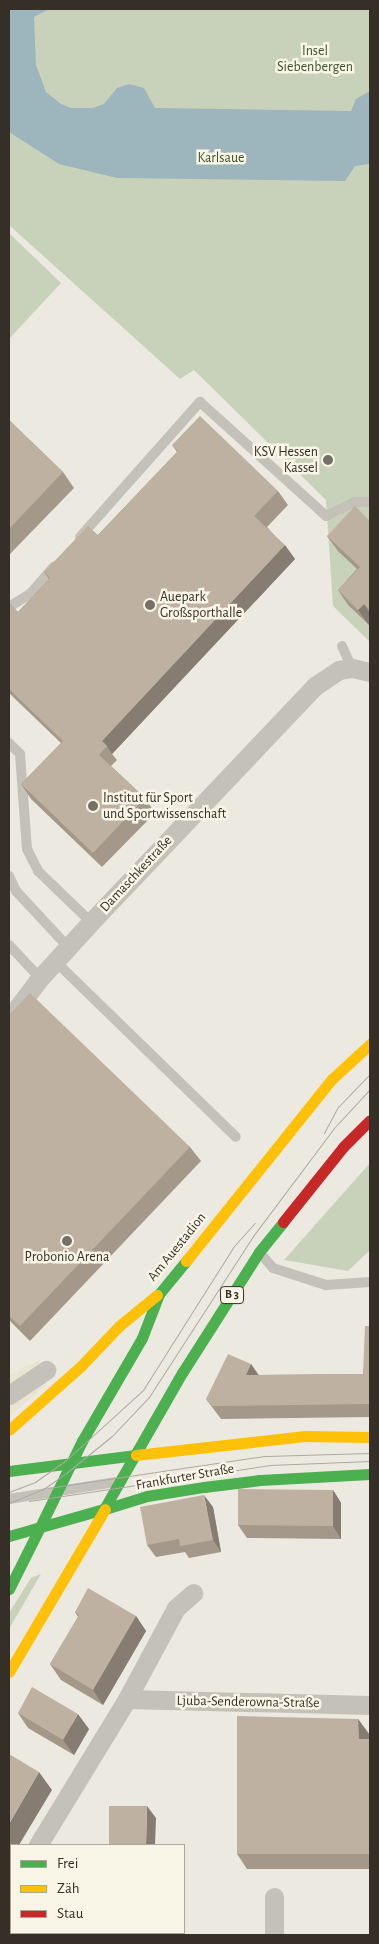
<!DOCTYPE html>
<html>
<head>
<meta charset="utf-8">
<style>
	body { margin:0 }
	#map { position:relative; width:379px; height:1944px; overflow:hidden; background:#ece9e0; font-family:"Alegreya Sans",sans-serif }
	div>[style] { position:absolute }
	[style*='--x'] { left:calc(var(--x)*1px); top:calc(var(--y)*1px); width:calc(var(--w)*1px); rotate:calc(var(--a)*1deg) }
	.green>* { inset:0; background:#c8d2ba }
	.plaza>* { inset:0; background:#eae5d0 }
	.water>* { inset:0; background:#9db5bc }
	.lane>* { height:10px; margin:-5px; padding:0 5px; transform-origin:5px; border-radius:5px; background:#c4c1b9 }
	.street>* { height:19px; margin:-9.5px; padding:0 9.5px; transform-origin:9.5px; border-radius:9.5px; background:#c4c1b9 }
	.fast>* { height:11px; margin:-5.5px; padding:0 5.5px; transform-origin:5.5px; border-radius:5.5px; background:#4caf50 }
	.slow>* { height:11px; margin:-5.5px; padding:0 5.5px; transform-origin:5.5px; border-radius:5.5px; background:#ffc107 }
	.jam>* { height:11px; margin:-5.5px; padding:0 5.5px; transform-origin:5.5px; border-radius:5.5px; background:#c62828 }
	.tram>* { height:1px; margin:-0.5px; padding:0 0.5px; transform-origin:0.5px; border-radius:0.5px; background:#aca9a3 }
	.wall>* { inset:0; background:#a4988b }
	.shaded-wall>* { inset:0; background:#867c71 }
	.building>* { inset:0; background:#bfb1a2 }
	.dots>* { width:14px; height:14px; translate:-50% -50%; box-sizing:border-box; border:2px solid #f9f5e7; border-radius:50% }
	span { translate:-50% -50%; white-space:nowrap; text-align:center; line-height:1.15; -webkit-text-stroke:5px #f9f5e7; paint-order:stroke }
	.shield-label span { padding:1px 4px; background:#f9f5e7; border:1px solid; border-radius:4px; -webkit-text-stroke-width:0 }
	.shield-label { font-size:12px; color:#352f28; font-weight:700 }
	.park-label { font-size:14px; color:#3b522c }
	.poi-label { font-size:14px; color:#352f28 }
	.right { translate:-100% -50%; text-align:right }
	.left { translate:0 -50%; text-align:left }
	.street-label { font-size:14px; color:#352f28 }
	.frame { position:absolute; inset:0; border:10px solid #352f28; pointer-events:none }
	.legend { position:absolute; left:10px; top:1844px; width:175px; height:90px; box-sizing:border-box; background:#f9f5e7; border:1px solid #aba69b; margin:0; padding:6px 9px; list-style:none; font-size:15px; color:#352f28 }
	.legend li { display:flex; align-items:center; gap:10px; height:25px }
	.legend b { width:25px; border:1px solid #aba69b }
</style>
</head>
<body>
<div id="map">
	<div class="green">
		<i style="clip-path:polygon(9px 9px,370px 9px,370px 642px,333px 606px,326px 500px,194px 370px,180px 379px,9px 225px)"></i>
		<i style="clip-path:polygon(9px 233px,61px 283px,9px 339px)"></i>
		<i style="clip-path:polygon(370px 1163px,370px 1250px,348px 1271px,284px 1260px)"></i>
		<i style="clip-path:polygon(41px 1574px,9px 1629px,9px 1613px,31px 1578px)"></i>
	</div>
	<div class="plaza">
		<i style="clip-path:polygon(37px 1361px,46px 1370px,46px 1385px,9px 1417px,9px 1375px)"></i>
	</div>
	<div class="water">
		<i style="clip-path:polygon(9px 9px,49px 9px,34px 17px,36px 65px,46px 92px,61px 104px,71px 108px,93px 108px,104px 104px,117px 88px,129px 84px,144px 88px,155px 108px,351px 111px,356px 99px,370px 91px,370px 164px,355px 166px,345px 181px,117px 178px,59px 164px,9px 132px)"></i>
	</div>
	<div class="lane">
		<i style="--x:80;--y:537;--w:181;--a:-48.4"></i>
		<i style="--x:200;--y:402;--w:170;--a:42.1"></i>
		<i style="--x:326;--y:516;--w:32;--a:-26"></i>
		<i style="--x:355;--y:502;--w:15;--a:0"></i>
		<i style="--x:9;--y:607;--w:26;--a:-32"></i>
		<i style="--x:31;--y:593;--w:35;--a:-49"></i>
		<i style="--x:342;--y:646;--w:24;--a:66"></i>
		<i style="--x:9;--y:743;--w:16;--a:45"></i>
		<i style="--x:20;--y:754;--w:95;--a:85.8"></i>
		<i style="--x:27;--y:849;--w:25;--a:63"></i>
		<i style="--x:38;--y:871;--w:74;--a:43.9"></i>
		<i style="--x:9;--y:876;--w:17;--a:65"></i>
		<i style="--x:16;--y:891;--w:76;--a:47.1"></i>
		<i style="--x:9;--y:945;--w:45;--a:46.8"></i>
		<i style="--x:55;--y:961;--w:252;--a:44.2"></i>
		<i style="--x:260;--y:1253;--w:20;--a:49"></i>
		<i style="--x:273;--y:1268;--w:56;--a:17.8"></i>
		<i style="--x:326;--y:1285;--w:44;--a:-3.9"></i>
		<i style="--x:9;--y:1499;--w:107;--a:-9.1"></i>
	</div>
	<div class="street">
		<i style="--x:9;--y:1019;--w:51;--a:-52.9"></i>
		<i style="--x:40;--y:978;--w:76;--a:-47.7"></i>
		<i style="--x:91;--y:922;--w:325;--a:-46.5"></i>
		<i style="--x:315;--y:686;--w:29;--a:-34"></i>
		<i style="--x:339;--y:670;--w:13;--a:-9"></i>
		<i style="--x:352;--y:668;--w:18;--a:13"></i>
		<i style="--x:9;--y:1395;--w:45;--a:-34"></i>
		<i style="--x:127;--y:1699;--w:243;--a:1.4"></i>
		<i style="--x:38;--y:1845;--w:171;--a:-58.6"></i>
		<i style="--x:127;--y:1699;--w:103;--a:-61.7"></i>
		<i style="--x:176;--y:1608;--w:23;--a:-41"></i>
		<i style="--x:9;--y:1894;--w:5;--a:-68"></i>
		<i style="--x:274;--y:1935;--w:38;--a:-90"></i>
	</div>
	<div class="fast">
		<i style="--x:9;--y:1471;--w:128;--a:-7.2"></i>
		<i style="--x:105;--y:1509;--w:44;--a:-17.2"></i>
		<i style="--x:147;--y:1496;--w:58;--a:-9"></i>
		<i style="--x:204;--y:1487;--w:56;--a:-7.1"></i>
		<i style="--x:260;--y:1480;--w:110;--a:-3.1"></i>
		<i style="--x:40;--y:1527;--w:96;--a:-64"></i>
		<i style="--x:82;--y:1441;--w:119;--a:-59.8"></i>
		<i style="--x:142;--y:1338;--w:47;--a:-68.9"></i>
		<i style="--x:159;--y:1294;--w:43;--a:-50.7"></i>
		<i style="--x:9;--y:1536;--w:99;--a:-15.9"></i>
		<i style="--x:104;--y:1509;--w:157;--a:-60.2"></i>
		<i style="--x:182;--y:1373;--w:143;--a:-57.5"></i>
		<i style="--x:259;--y:1252;--w:38;--a:-51"></i>
		<i style="--x:9;--y:1589;--w:69;--a:-63.4"></i>
	</div>
	<div class="slow">
		<i style="--x:186;--y:1261;--w:233;--a:-51.3"></i>
		<i style="--x:332;--y:1079;--w:52;--a:-42.6"></i>
		<i style="--x:9;--y:1430;--w:95;--a:-41.6"></i>
		<i style="--x:80;--y:1367;--w:57;--a:-46.4"></i>
		<i style="--x:119;--y:1326;--w:49;--a:-39.2"></i>
		<i style="--x:136;--y:1455;--w:170;--a:-6.4"></i>
		<i style="--x:305;--y:1436;--w:65;--a:0.9"></i>
		<i style="--x:9;--y:1672;--w:189;--a:-59.5"></i>
	</div>
	<div class="jam">
		<i style="--x:283;--y:1222;--w:96;--a:-51.3"></i>
		<i style="--x:343;--y:1147;--w:38;--a:-45"></i>
	</div>
	<div class="tram">
		<i style="--x:324;--y:1133;--w:30;--a:-62"></i>
		<i style="--x:338;--y:1107;--w:46;--a:-45.9"></i>
		<i style="--x:48;--y:1488;--w:220;--a:-8.4"></i>
		<i style="--x:266;--y:1456;--w:104;--a:-1.7"></i>
		<i style="--x:9;--y:1492;--w:28;--a:-21"></i>
		<i style="--x:35;--y:1482;--w:37;--a:-35"></i>
		<i style="--x:65;--y:1461;--w:105;--a:-42.3"></i>
		<i style="--x:143;--y:1390;--w:170;--a:-57.7"></i>
		<i style="--x:234;--y:1246;--w:31;--a:-48"></i>
		<i style="--x:29;--y:1501;--w:244;--a:-8.5"></i>
		<i style="--x:270;--y:1465;--w:100;--a:-2.3"></i>
		<i style="--x:9;--y:1503;--w:35;--a:-22"></i>
		<i style="--x:42;--y:1490;--w:28;--a:-35"></i>
		<i style="--x:65;--y:1474;--w:60;--a:-39"></i>
		<i style="--x:112;--y:1436;--w:54;--a:-46.5"></i>
		<i style="--x:149;--y:1397;--w:192;--a:-57.1"></i>
		<i style="--x:253;--y:1236;--w:135;--a:-53.1"></i>
		<i style="--x:334;--y:1128;--w:53;--a:-47.3"></i>
	</div>
	<div class="wall">
		<i style="clip-path:polygon(9px 420px,63px 472px,74px 488px,9px 555px)"></i>
		<i style="clip-path:polygon(172px 445px,278px 491px,288px 505px,267px 527px,295px 559px,112px 754px,117px 760px,111px 766px,145px 798px,155px 813px,102px 867px,31px 799px,21px 784px,61px 743px,9px 693px,9px 603px,18px 612px,49px 579px,44px 572px,98px 535px,177px 452px)"></i>
		<i style="clip-path:polygon(370px 521px,370px 623px,369px 625px,348px 605px,338px 590px,357px 569px,338px 551px,327px 536px)"></i>
		<i style="clip-path:polygon(9px 1015px,190px 1147px,201px 1161px,30px 1341px,9px 1320px)"></i>
		<i style="clip-path:polygon(370px 1326px,370px 1417px,221px 1419px,206px 1399px,251px 1364px,258px 1375px,363px 1374px)"></i>
		<i style="clip-path:polygon(333px 1490px,341px 1503px,341px 1539px,247px 1538px,238px 1525px)"></i>
		<i style="clip-path:polygon(213px 1507px,221px 1552px,189px 1558px,185px 1552px,156px 1557px,147px 1545px)"></i>
		<i style="clip-path:polygon(75px 1612px,136px 1616px,146px 1631px,103px 1705px,61px 1680px,50px 1664px,78px 1617px)"></i>
		<i style="clip-path:polygon(18px 1713px,89px 1729px,74px 1755px,28px 1728px)"></i>
		<i style="clip-path:polygon(358px 1719px,369px 1734px,369px 1739px,370px 1739px,370px 1869px,247px 1869px,237px 1854px)"></i>
	</div>
	<div class="shaded-wall">
		<i style="clip-path:polygon(285px 545px,295px 559px,112px 754px,107px 746px,102px 741px)"></i>
		<i style="clip-path:polygon(364px 604px,370px 613px,370px 623px,369px 625px,358px 610px)"></i>
		<i style="clip-path:polygon(251px 1364px,260px 1377px,246px 1375px)"></i>
		<i style="clip-path:polygon(333px 1490px,341px 1503px,341px 1539px,333px 1526px)"></i>
		<i style="clip-path:polygon(204px 1495px,213px 1507px,221px 1552px,213px 1540px)"></i>
		<i style="clip-path:polygon(136px 1616px,146px 1631px,103px 1705px,93px 1690px)"></i>
		<i style="clip-path:polygon(78px 1714px,89px 1729px,74px 1755px,63px 1740px)"></i>
		<i style="clip-path:polygon(358px 1719px,369px 1734px,369px 1754px,359px 1739px)"></i>
		<i style="clip-path:polygon(39px 1772px,52px 1790px,19px 1845px,11px 1845px,11px 1859px,9px 1863px,9px 1824px)"></i>
		<i style="clip-path:polygon(147px 1806px,156px 1818px,155px 1845px,146px 1845px)"></i>
	</div>
	<div class="building">
		<i style="clip-path:polygon(200px 416px,278px 491px,254px 516px,285px 545px,102px 741px,107px 746px,99px 755px,145px 798px,93px 853px,21px 784px,63px 741px,9px 689px,9px 603px,18px 612px,50px 578px,44px 572px,88px 526px,98px 535px,178px 451px,172px 445px)"></i>
		<i style="clip-path:polygon(9px 420px,63px 472px,9px 529px)"></i>
		<i style="clip-path:polygon(355px 506px,370px 521px,370px 610px,364px 604px,358px 610px,338px 590px,360px 567px,327px 536px)"></i>
		<i style="clip-path:polygon(30px 993px,190px 1147px,20px 1326px,9px 1316px,9px 1015px)"></i>
		<i style="clip-path:polygon(365px 1326px,370px 1326px,370px 1404px,212px 1406px,206px 1399px,228px 1354px,251px 1364px,246px 1375px,363px 1374px)"></i>
		<i style="clip-path:polygon(238px 1489px,333px 1490px,333px 1526px,238px 1525px)"></i>
		<i style="clip-path:polygon(204px 1495px,213px 1540px,180px 1546px,179px 1539px,147px 1545px,140px 1507px)"></i>
		<i style="clip-path:polygon(88px 1588px,136px 1616px,93px 1690px,50px 1664px,79px 1615px,75px 1612px)"></i>
		<i style="clip-path:polygon(32px 1687px,78px 1714px,63px 1740px,18px 1713px)"></i>
		<i style="clip-path:polygon(237px 1716px,358px 1719px,359px 1739px,370px 1739px,370px 1854px,237px 1854px)"></i>
		<i style="clip-path:polygon(9px 1754px,39px 1772px,9px 1824px)"></i>
		<i style="clip-path:polygon(109px 1806px,147px 1806px,146px 1845px,109px 1845px)"></i>
	</div>
	<div class="dots">
		<i style="left:328px;top:460px;background:#757068"></i>
		<i style="left:150px;top:605px;background:#757068"></i>
		<i style="left:93px;top:806px;background:#757068"></i>
		<i style="left:67px;top:1241px;background:#757068"></i>
	</div>
	<div class="shield-label">
		<span style="left:232px;top:1295px">B 3</span>
	</div>
	<div class="park-label">
		<span style="left:315px;top:59px">Insel<br>Siebenbergen</span>
		<span style="left:221px;top:158px">Karlsaue</span>
	</div>
	<div class="poi-label">
		<span class="right" style="left:318px;top:460px">KSV Hessen<br>Kassel</span>
		<span class="left" style="left:160px;top:605px">Auepark<br>Großsporthalle</span>
		<span class="left" style="left:103px;top:806px">Institut für Sport<br>und Sportwissenschaft</span>
		<span style="left:67px;top:1257px">Probonio Arena</span>
	</div>
	<div class="street-label">
		<span style="left:136px;top:874px;rotate:-47deg">Damaschkestraße</span>
		<span style="left:177px;top:1247px;rotate:-51deg">Am Auestadion</span>
		<span style="left:185px;top:1477px;rotate:-10deg">Frankfurter Straße</span>
		<span style="left:248px;top:1702px;rotate:1deg">Ljuba-Senderowna-Straße</span>
	</div>
	<div class="frame"></div>
	<ul class="legend">
	<li><b style="height:6px;background:#4caf50"></b>Frei</li>
	<li><b style="height:6px;background:#ffc107"></b>Zäh</li>
	<li><b style="height:6px;background:#c62828"></b>Stau</li>
	</ul>
</div>
</body>
</html>
